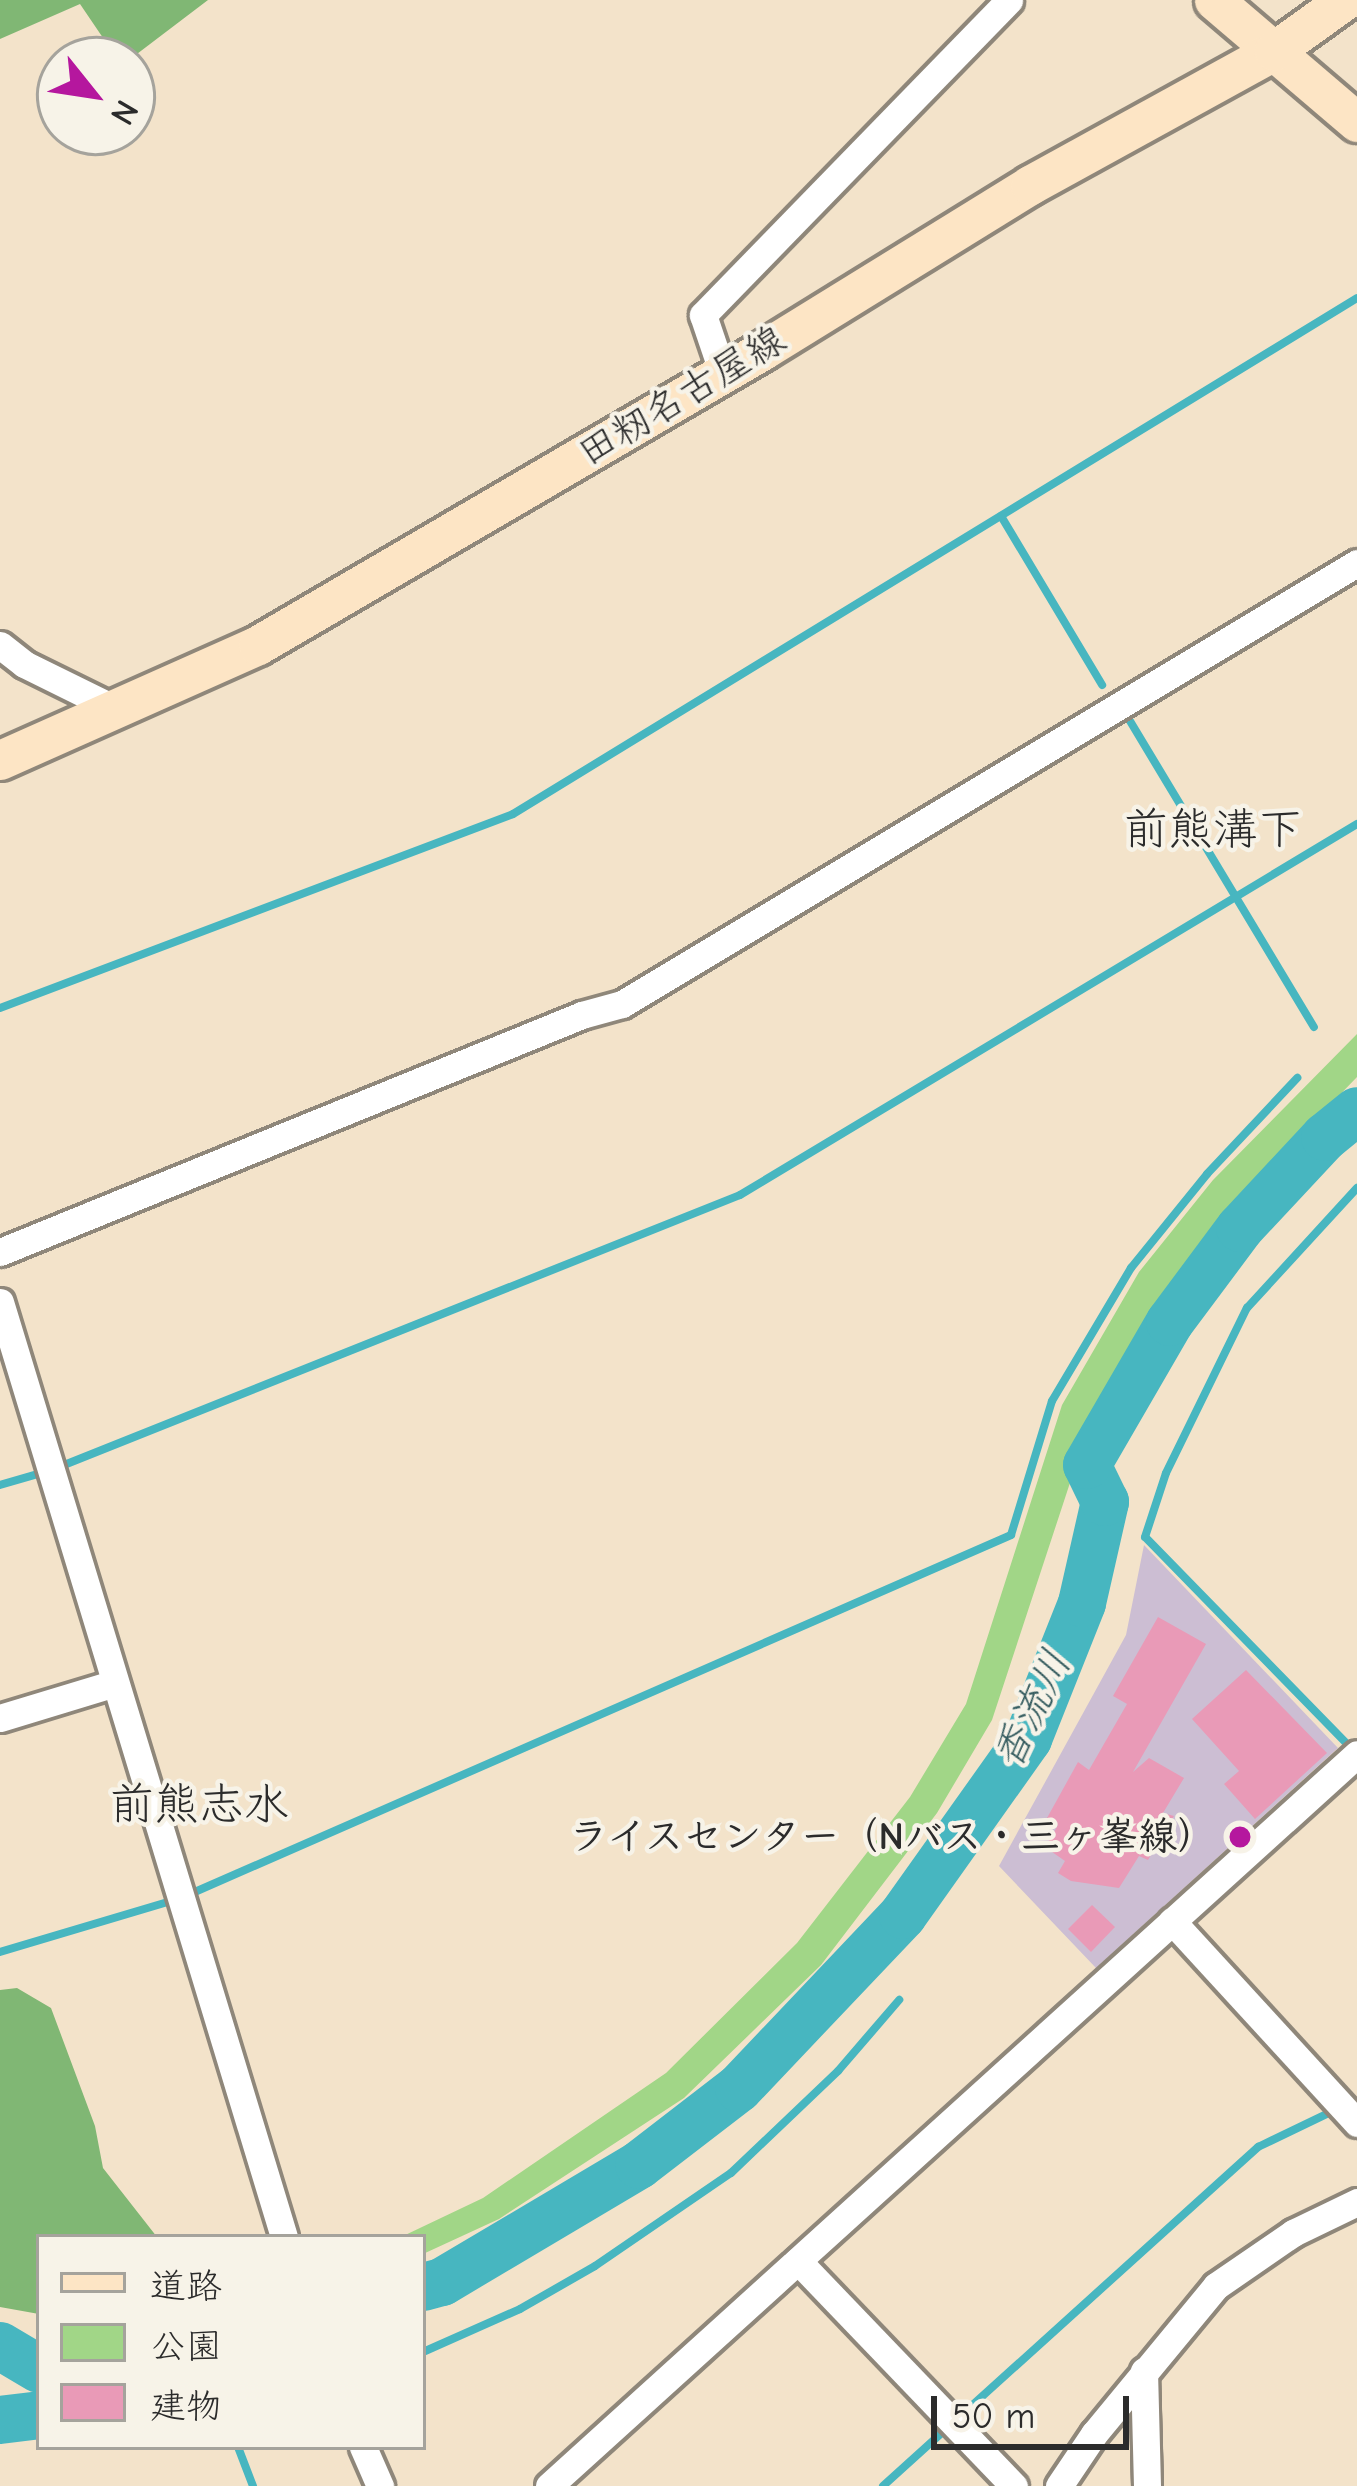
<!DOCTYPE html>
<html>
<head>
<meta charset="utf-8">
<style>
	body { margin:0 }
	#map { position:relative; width:1357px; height:2486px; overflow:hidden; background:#f3e3ca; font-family:"Comic Neue","Klee One",sans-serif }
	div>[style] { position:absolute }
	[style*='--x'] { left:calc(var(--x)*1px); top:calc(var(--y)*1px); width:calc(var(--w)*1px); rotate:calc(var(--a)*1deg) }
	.industrial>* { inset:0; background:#ccbed3 }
	.green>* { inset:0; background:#a1d687 }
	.forest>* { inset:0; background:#80b774 }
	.stream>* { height:8px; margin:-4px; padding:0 4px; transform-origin:4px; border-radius:4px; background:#47b6c0 }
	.river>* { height:48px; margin:-24px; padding:0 24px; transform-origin:24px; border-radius:24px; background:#47b6c0 }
	.building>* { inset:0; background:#e99ab7 }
	.roads { filter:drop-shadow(3px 0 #8f877a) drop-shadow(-3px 0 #8f877a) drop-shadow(0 3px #8f877a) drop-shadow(0 -3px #8f877a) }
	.street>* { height:27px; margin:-13.5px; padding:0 13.5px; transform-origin:13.5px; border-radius:13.5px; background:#fff }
	.secondary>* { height:39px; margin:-19.5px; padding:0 19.5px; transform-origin:19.5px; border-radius:19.5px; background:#fde5c5 }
	.dots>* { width:33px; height:33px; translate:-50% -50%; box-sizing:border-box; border:6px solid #f7f3e8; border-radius:50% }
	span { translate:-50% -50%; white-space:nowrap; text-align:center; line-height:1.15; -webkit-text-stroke:9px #f7f3e8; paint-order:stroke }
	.street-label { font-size:39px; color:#2b2b2b }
	.poi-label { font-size:39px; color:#2b2b2b; font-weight:700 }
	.right { translate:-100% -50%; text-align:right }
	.water-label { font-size:42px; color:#355c5f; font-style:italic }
	.quarter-label { font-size:45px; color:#2b2b2b }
	.legend { position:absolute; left:36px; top:2234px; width:390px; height:216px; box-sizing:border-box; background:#f7f3e8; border:3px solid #a5a39c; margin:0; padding:15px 21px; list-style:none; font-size:36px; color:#2b2b2b }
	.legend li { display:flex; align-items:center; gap:24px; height:60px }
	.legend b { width:60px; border:3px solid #a5a39c }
	.north { position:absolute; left:36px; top:36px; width:120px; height:120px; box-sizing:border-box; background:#f7f3e8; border:3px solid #a5a39c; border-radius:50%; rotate:120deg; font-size:33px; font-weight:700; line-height:48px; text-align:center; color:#2b2b2b }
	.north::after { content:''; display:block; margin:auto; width:42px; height:54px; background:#b5179e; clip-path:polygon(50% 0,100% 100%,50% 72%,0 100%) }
	.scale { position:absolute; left:931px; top:2396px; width:198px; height:54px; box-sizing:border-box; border:6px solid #2b2b2b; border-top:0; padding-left:15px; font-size:36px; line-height:42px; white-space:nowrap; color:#2b2b2b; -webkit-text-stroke:9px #f7f3e8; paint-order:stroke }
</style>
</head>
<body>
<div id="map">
	<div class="industrial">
		<i style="clip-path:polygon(1144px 1545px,1338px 1748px,1096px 1968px,999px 1866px,1126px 1635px)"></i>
	</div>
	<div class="green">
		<i style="clip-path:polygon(1357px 1034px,1357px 1077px,1236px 1202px,1166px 1290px,1090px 1422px,992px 1720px,937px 1813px,821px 1965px,684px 2098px,499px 2219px,423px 2254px,423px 2237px,401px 2237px,483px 2198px,666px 2073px,797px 1943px,910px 1797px,966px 1704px,1062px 1405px,1139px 1272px,1213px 1180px)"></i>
	</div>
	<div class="forest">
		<i style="clip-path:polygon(0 0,208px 0,129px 60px,118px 60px,80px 4px,0 39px)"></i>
		<i style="clip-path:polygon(17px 1988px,51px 2008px,95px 2126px,103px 2168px,157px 2237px,39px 2237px,39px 2314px,0 2307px,0 1990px)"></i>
	</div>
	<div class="stream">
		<i style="--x:1001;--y:516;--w:197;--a:59.1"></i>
		<i style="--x:1130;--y:721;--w:357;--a:59"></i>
		<i style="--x:0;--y:1008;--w:548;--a:-20.71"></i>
		<i style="--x:513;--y:814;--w:989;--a:-31.44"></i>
		<i style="--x:59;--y:1467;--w:733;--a:-21.77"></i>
		<i style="--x:740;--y:1195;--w:720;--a:-31.02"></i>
		<i style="--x:0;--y:1485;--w:47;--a:-16.1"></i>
		<i style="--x:1352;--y:1749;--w:296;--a:-134.3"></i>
		<i style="--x:1145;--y:1537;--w:67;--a:-71.8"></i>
		<i style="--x:1166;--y:1473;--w:184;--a:-63.9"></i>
		<i style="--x:1247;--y:1308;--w:163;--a:-47.5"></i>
		<i style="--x:0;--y:1952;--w:189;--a:-16.6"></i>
		<i style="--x:181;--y:1898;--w:906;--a:-23.62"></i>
		<i style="--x:1011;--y:1535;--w:140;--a:-73"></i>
		<i style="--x:1052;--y:1401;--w:155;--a:-59.3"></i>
		<i style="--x:1131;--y:1268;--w:121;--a:-51"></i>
		<i style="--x:1207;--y:1174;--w:132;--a:-46.8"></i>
		<i style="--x:423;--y:2352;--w:106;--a:-23.9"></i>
		<i style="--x:520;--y:2309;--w:86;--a:-29.8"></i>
		<i style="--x:595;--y:2266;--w:165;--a:-34.4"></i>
		<i style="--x:731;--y:2173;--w:148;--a:-43.6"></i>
		<i style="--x:838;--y:2071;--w:94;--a:-49.3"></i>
		<i style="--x:238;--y:2447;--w:42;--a:69"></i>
		<i style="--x:883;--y:2486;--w:506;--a:-42.11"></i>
		<i style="--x:1258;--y:2147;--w:88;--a:-25.7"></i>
	</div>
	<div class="river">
		<i style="--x:423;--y:2287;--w:20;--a:-15"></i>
		<i style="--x:442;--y:2282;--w:229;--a:-30.7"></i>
		<i style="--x:639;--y:2165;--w:126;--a:-37.6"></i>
		<i style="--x:739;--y:2088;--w:238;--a:-46.5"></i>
		<i style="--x:903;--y:1915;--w:216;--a:-54.6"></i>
		<i style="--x:1028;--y:1739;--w:146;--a:-68.3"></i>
		<i style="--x:1082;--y:1603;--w:104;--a:-77.2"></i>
		<i style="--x:1105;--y:1502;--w:41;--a:-115.9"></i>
		<i style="--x:1087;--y:1465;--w:165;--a:-59.9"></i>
		<i style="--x:1170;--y:1322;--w:117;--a:-53.3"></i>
		<i style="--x:1240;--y:1228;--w:125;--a:-47"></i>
		<i style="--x:1325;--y:1137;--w:41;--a:-39.1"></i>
		<i style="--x:0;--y:2346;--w:45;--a:30.5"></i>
		<i style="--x:0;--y:2420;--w:39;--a:-7"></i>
	</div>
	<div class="building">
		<i style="clip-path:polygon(1158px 1617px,1206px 1644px,1133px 1772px,1149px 1758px,1184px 1778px,1163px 1813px,1174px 1816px,1148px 1860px,1139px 1856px,1119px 1888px,1071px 1881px,1058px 1873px,1065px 1861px,1045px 1847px,1058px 1825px,1047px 1818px,1078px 1762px,1089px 1770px,1127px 1704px,1113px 1696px)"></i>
		<i style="clip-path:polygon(1246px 1670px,1327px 1753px,1255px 1819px,1224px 1784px,1239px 1771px,1192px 1719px)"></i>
		<i style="clip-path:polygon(1092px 1905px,1115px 1927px,1091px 1952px,1068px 1929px)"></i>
	</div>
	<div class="roads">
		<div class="street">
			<i style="--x:722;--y:371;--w:59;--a:-108.7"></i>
			<i style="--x:703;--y:315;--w:439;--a:-45.8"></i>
			<i style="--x:0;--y:645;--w:31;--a:38"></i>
			<i style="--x:24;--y:664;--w:106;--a:26.3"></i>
			<i style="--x:0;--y:1252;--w:628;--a:-22.16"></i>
			<i style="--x:582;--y:1015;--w:41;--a:-15.4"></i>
			<i style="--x:622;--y:1004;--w:857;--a:-30.96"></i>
			<i style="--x:0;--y:1302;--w:977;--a:73.1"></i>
			<i style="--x:0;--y:1718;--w:120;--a:-16.9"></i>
			<i style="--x:1172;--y:1921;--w:274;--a:47.5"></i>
			<i style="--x:798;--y:2261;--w:312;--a:46.2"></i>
			<i style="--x:1144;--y:2371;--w:115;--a:88.5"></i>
			<i style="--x:363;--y:2447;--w:43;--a:66.4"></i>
			<i style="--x:549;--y:2486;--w:1090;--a:-42.17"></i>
			<i style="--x:1059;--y:2486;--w:63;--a:-56.1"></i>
			<i style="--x:1094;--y:2434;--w:192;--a:-50.5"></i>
			<i style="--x:1216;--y:2286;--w:93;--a:-34.5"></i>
			<i style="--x:1293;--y:2233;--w:71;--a:-25.8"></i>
		</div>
		<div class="secondary">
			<i style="--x:1214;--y:0;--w:188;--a:40.5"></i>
			<i style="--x:0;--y:760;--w:282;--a:-24"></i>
			<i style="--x:258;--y:645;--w:585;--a:-30.29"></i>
			<i style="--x:763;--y:350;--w:314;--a:-31.7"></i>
			<i style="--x:1030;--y:185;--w:278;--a:-28.8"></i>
			<i style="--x:1274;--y:51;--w:87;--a:-35.7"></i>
		</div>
	</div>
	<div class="dots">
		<i style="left:1240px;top:1837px;background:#b5179e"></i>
	</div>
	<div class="street-label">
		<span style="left:682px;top:397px;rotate:-31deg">田籾名古屋線</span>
	</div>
	<div class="poi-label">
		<span class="right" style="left:1216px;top:1837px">ライスセンター（Nバス・三ヶ峯線）</span>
	</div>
	<div class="water-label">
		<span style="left:1032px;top:1710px;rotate:-64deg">香流川</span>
	</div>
	<div class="quarter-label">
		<span style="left:1213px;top:830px">前熊溝下</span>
		<span style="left:199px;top:1805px">前熊志水</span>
	</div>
	<ul class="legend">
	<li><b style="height:15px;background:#fde5c5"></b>道路</li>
	<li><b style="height:33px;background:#a1d687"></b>公園</li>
	<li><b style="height:33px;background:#e99ab7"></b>建物</li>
	</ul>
	<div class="north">N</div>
	<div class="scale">50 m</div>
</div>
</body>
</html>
